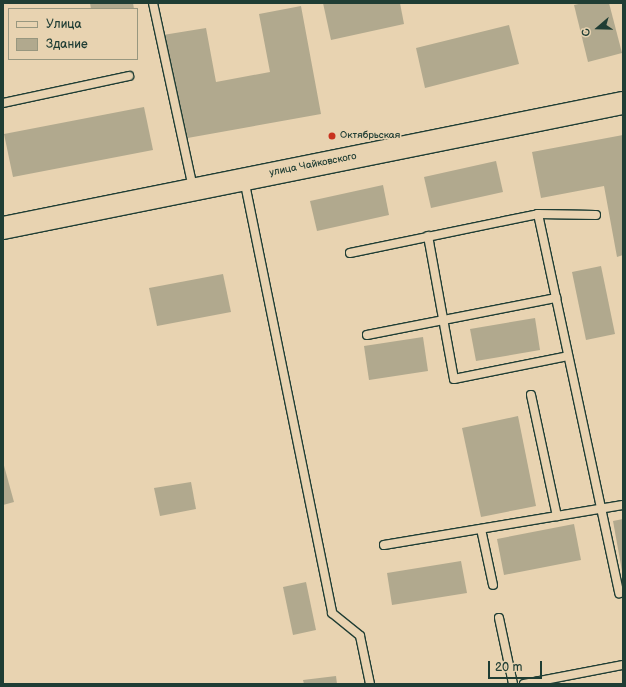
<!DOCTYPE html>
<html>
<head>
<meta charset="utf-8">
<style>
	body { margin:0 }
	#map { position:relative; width:626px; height:687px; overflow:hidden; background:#e8d3b1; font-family:"Balsamiq Sans",sans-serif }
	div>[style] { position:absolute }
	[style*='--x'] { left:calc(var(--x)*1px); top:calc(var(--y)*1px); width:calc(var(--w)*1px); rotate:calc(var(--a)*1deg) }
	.building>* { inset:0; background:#b1a98e }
	.roads { filter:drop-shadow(1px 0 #1f3d34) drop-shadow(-1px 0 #1f3d34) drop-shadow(0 1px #1f3d34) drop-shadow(0 -1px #1f3d34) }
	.lane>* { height:8px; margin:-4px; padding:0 4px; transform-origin:4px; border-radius:4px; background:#e8d3b1 }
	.secondary>* { height:22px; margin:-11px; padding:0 11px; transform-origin:11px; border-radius:11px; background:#e8d3b1 }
	.dots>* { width:11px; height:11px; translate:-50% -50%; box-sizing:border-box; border:2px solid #e8d3b1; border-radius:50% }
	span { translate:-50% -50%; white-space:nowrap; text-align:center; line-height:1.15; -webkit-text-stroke:3.5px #e8d3b1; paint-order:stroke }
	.poi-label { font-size:10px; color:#1f3d34 }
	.left { translate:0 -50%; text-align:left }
	.street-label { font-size:10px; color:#1f3d34 }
	.frame { position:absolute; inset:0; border:4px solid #1f3d34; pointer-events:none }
	.legend { position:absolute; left:8px; top:8px; width:130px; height:52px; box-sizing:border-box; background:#e8d3b1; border:1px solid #98977f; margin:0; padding:5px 7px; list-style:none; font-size:12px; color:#1f3d34 }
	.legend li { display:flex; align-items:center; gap:8px; height:20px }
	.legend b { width:20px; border:1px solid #98977f }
	.north { position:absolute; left:578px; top:8px; width:40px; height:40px; -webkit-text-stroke:3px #e8d3b1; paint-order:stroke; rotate:250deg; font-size:11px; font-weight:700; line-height:16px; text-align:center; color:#1f3d34 }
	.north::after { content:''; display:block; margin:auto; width:14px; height:18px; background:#1f3d34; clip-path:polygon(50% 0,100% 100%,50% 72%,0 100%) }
	.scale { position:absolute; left:488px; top:661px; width:54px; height:18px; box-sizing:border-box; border:2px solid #1f3d34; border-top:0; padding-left:5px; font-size:12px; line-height:14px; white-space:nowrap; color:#1f3d34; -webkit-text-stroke:3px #e8d3b1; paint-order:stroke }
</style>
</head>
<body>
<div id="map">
	<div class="building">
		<i style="clip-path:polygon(90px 3px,133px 3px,134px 9px,91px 9px)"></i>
		<i style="clip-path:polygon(323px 3px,400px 3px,404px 24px,331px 40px)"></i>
		<i style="clip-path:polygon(583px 3px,609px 3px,622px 53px,588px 62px,574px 5px)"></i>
		<i style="clip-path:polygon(301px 6px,321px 114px,182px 139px,163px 35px,206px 28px,216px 82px,270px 72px,259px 14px)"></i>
		<i style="clip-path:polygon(509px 25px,519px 64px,425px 88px,416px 48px)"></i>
		<i style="clip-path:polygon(144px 107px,153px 150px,13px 177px,4px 134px)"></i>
		<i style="clip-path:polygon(623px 135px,623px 255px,617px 257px,604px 186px,541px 198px,532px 152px)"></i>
		<i style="clip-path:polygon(496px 161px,503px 192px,431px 208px,424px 177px)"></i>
		<i style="clip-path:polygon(383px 185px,389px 215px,317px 231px,310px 201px)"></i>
		<i style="clip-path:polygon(601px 266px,615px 334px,586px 340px,572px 272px)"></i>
		<i style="clip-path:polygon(223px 274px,231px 312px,157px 326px,149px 288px)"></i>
		<i style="clip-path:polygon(535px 318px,540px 350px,476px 361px,470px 329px)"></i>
		<i style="clip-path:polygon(423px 337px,428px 371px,369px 380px,364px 346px)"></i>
		<i style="clip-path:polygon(518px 416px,536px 506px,481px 517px,462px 428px)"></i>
		<i style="clip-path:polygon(3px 462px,14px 502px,3px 505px)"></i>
		<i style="clip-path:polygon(191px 482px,196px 509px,160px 516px,154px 488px)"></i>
		<i style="clip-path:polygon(623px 519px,623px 571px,622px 571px,613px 521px)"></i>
		<i style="clip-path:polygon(574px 524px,581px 560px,504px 575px,497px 539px)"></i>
		<i style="clip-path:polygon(461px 561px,467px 593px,392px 605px,387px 573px)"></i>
		<i style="clip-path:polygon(306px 582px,316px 630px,293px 635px,283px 587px)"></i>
		<i style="clip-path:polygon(336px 676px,337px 684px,304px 684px,303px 680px)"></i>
	</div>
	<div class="roads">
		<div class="lane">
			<i style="--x:153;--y:3;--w:189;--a:77.8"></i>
			<i style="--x:3;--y:103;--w:129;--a:-12.1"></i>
			<i style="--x:244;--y:179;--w:443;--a:78.5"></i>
			<i style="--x:332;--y:613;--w:36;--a:39"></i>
			<i style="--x:360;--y:636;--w:49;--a:78.2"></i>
			<i style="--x:538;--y:214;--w:388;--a:77.9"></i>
			<i style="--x:428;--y:236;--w:145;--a:79.7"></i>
			<i style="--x:454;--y:379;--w:116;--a:-11.4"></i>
			<i style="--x:350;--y:253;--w:192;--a:-11.7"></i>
			<i style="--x:538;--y:214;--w:58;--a:1"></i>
			<i style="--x:367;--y:335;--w:193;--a:-11.1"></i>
			<i style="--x:531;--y:395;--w:124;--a:77.9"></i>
			<i style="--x:481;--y:529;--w:57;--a:77.9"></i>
			<i style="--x:384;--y:545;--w:242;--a:-9.5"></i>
			<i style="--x:499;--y:618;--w:67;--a:78"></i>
			<i style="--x:524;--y:684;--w:101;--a:-10.9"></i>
		</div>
		<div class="secondary">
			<i style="--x:3;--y:228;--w:632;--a:-11.4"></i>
		</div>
	</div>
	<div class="dots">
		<i style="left:332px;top:136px;background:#c8321e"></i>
	</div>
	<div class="poi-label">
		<span class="left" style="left:340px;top:136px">Октябрьская</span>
	</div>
	<div class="street-label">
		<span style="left:313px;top:165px;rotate:-11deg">улица Чайковского</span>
	</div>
	<div class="frame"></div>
	<ul class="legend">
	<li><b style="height:5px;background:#e8d3b1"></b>Улица</li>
	<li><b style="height:11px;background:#b1a98e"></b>Здание</li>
	</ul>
	<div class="north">С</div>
	<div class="scale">20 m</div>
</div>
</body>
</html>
